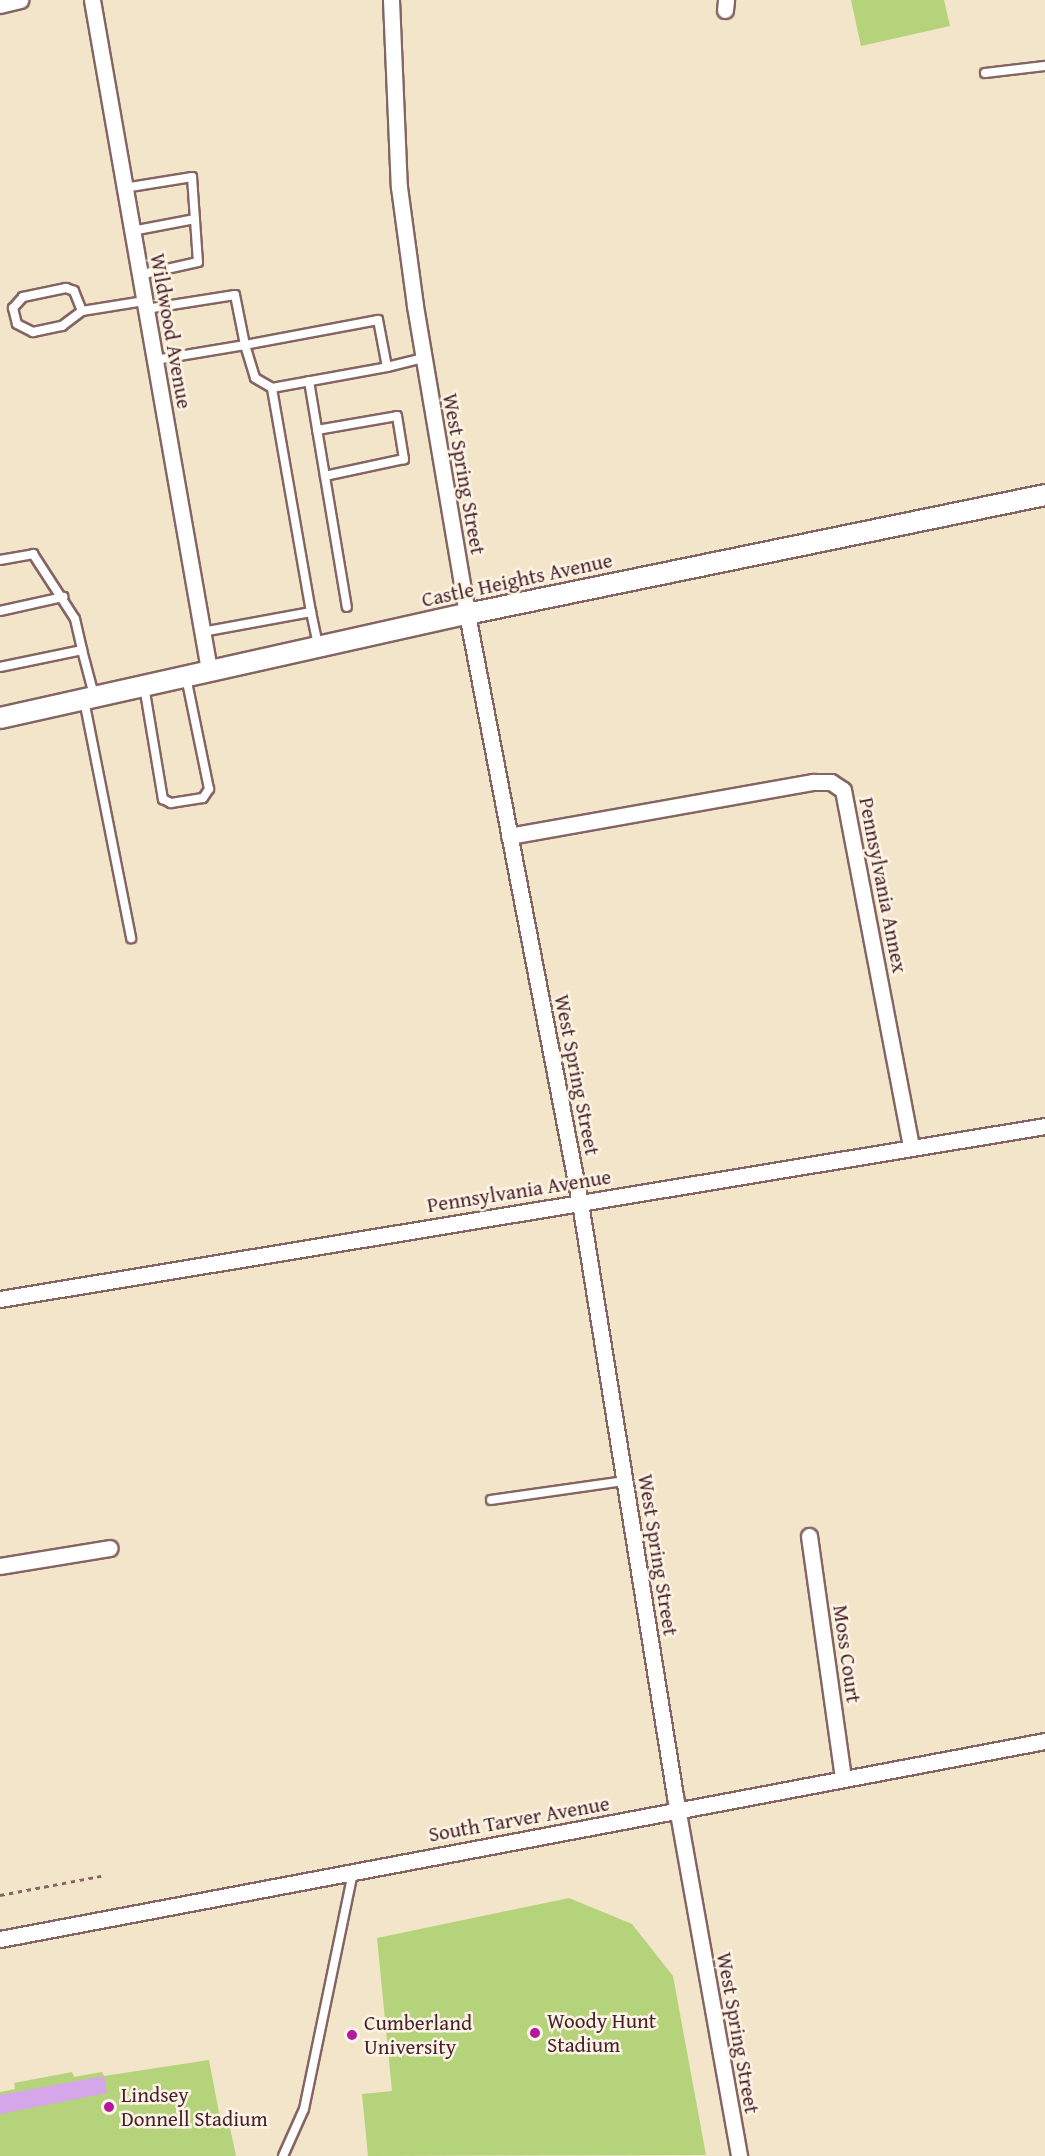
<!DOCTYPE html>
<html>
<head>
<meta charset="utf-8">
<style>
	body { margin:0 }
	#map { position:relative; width:1045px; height:2156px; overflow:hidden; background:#f3e5ca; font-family:"Gentium Book Plus",serif }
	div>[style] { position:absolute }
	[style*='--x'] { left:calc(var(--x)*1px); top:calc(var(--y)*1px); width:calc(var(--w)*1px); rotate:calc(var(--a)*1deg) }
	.green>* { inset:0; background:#b5d37a }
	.building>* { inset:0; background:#d5a6e9 }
	.path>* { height:3px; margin-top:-1.5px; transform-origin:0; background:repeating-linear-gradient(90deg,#856463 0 4.5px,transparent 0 9px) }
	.roads { filter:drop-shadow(2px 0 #856463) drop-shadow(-2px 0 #856463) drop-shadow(0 2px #856463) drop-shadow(0 -2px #856463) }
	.service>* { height:8px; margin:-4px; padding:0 4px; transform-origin:4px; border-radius:4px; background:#fff }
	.minor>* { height:15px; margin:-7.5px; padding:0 7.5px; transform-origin:7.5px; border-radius:7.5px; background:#fff }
	.tertiary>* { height:20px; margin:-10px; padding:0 10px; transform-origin:10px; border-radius:10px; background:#fff }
	.dots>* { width:16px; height:16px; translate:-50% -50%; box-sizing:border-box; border:3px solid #fcf5e5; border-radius:50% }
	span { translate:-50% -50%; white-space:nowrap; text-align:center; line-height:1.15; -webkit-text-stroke:5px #fcf5e5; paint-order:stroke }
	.street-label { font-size:21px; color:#4a1f2b }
	.poi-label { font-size:21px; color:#4a1f2b }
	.left { translate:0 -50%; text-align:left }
</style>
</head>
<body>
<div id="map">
	<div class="green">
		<i style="clip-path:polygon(851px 0,944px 0,950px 26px,861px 46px)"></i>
		<i style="clip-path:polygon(569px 1898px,632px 1924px,673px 1976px,706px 2155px,368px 2156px,362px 2094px,392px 2091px,377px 1938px)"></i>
		<i style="clip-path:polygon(209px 2060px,221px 2123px,229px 2123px,236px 2156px,0 2156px,0 2092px,15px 2089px,14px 2083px,72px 2072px,74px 2077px,102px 2072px,104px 2076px)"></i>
	</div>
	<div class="building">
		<i style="clip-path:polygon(104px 2076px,107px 2093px,0 2114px,0 2095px)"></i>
	</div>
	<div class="path">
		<i style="--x:0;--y:1895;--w:103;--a:-10.7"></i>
	</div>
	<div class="roads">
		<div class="service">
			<i style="--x:985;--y:73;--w:60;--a:-6.7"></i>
			<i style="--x:124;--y:188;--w:69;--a:-9.2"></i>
			<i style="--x:192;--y:177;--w:85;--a:86"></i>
			<i style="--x:198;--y:262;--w:59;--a:167.4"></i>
			<i style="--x:132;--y:231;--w:64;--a:-10.8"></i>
			<i style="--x:146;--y:309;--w:90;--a:-8.9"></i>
			<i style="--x:235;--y:295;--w:51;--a:78.7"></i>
			<i style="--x:245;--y:345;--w:34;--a:73"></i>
			<i style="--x:255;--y:378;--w:20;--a:30"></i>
			<i style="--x:272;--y:388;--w:117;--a:-10.3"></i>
			<i style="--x:387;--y:367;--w:48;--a:-100.8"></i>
			<i style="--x:378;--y:320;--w:135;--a:169.4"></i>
			<i style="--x:245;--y:345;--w:91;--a:170.5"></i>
			<i style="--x:82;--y:311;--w:22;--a:-112"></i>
			<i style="--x:74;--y:291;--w:9;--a:-159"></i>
			<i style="--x:66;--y:288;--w:44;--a:168.2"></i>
			<i style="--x:23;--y:297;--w:15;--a:132"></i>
			<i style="--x:13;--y:308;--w:16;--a:76"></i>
			<i style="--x:17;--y:324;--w:18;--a:27"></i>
			<i style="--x:33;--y:332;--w:30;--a:-12"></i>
			<i style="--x:62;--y:326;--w:25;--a:-37"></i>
			<i style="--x:82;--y:311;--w:63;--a:-9.2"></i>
			<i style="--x:387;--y:367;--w:37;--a:-14"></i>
			<i style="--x:309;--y:381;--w:229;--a:80.5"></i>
			<i style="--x:317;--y:430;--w:81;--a:-9.9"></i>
			<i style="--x:397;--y:416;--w:44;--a:80.8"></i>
			<i style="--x:404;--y:459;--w:81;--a:167.9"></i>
			<i style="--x:0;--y:560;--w:34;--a:-10"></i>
			<i style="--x:33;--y:554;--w:77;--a:57.1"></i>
			<i style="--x:75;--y:619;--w:32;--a:77"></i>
			<i style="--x:0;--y:611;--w:65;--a:-12.5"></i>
			<i style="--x:311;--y:612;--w:35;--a:78"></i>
			<i style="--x:202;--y:632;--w:111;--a:-10.4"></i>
			<i style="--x:311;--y:612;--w:227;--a:-99.9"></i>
			<i style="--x:0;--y:667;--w:84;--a:-11.7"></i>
			<i style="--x:82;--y:650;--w:47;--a:75.1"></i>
			<i style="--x:144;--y:686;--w:115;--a:80.5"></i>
			<i style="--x:163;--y:799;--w:9;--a:27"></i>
			<i style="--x:171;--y:803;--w:32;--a:-9"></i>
			<i style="--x:203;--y:798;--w:11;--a:-56"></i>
			<i style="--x:209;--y:789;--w:114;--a:-101.6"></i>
			<i style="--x:84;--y:700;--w:243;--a:78.8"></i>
			<i style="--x:491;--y:1500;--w:135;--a:-8.1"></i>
			<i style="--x:283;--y:2156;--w:51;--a:-65.9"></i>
			<i style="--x:304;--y:2109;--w:242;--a:-78.3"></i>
		</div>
		<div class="minor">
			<i style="--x:92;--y:0;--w:680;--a:80.09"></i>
			<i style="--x:391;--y:0;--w:187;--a:87.6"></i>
			<i style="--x:399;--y:187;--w:120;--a:82.3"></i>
			<i style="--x:415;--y:306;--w:312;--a:80.4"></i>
			<i style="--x:467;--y:614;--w:600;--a:79.14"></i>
			<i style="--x:580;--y:1203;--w:601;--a:80.9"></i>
			<i style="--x:675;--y:1796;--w:366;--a:79.9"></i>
			<i style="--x:0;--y:5;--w:21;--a:-14"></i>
			<i style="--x:725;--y:10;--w:10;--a:-84"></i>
			<i style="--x:509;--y:836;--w:309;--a:-10.1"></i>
			<i style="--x:813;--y:782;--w:18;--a:0"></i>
			<i style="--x:831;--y:782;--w:14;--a:34"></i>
			<i style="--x:843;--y:790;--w:363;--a:79.2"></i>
			<i style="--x:0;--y:1299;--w:1059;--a:-9.4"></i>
			<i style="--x:809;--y:1536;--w:245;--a:82"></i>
			<i style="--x:0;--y:1566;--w:111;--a:-9.3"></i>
			<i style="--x:0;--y:1939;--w:1064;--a:-10.73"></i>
		</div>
		<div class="tertiary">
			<i style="--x:0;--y:718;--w:478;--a:-12.6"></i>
			<i style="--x:467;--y:614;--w:590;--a:-11.63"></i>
		</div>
	</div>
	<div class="dots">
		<i style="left:535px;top:2033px;background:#b5179e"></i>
		<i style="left:352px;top:2035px;background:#b5179e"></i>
		<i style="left:109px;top:2107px;background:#b5179e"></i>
	</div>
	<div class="street-label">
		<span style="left:171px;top:331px;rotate:80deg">Wildwood Avenue</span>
		<span style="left:464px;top:474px;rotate:80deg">West Spring Street</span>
		<span style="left:517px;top:580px;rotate:-12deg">Castle Heights Avenue</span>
		<span style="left:883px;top:885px;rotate:79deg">Pennsylvania Annex</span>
		<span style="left:577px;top:1075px;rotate:79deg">West Spring Street</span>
		<span style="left:519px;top:1191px;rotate:-9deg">Pennsylvania Avenue</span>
		<span style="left:658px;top:1555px;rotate:81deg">West Spring Street</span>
		<span style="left:847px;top:1654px;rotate:82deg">Moss Court</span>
		<span style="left:519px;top:1819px;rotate:-10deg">South Tarver Avenue</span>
		<span style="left:738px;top:2033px;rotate:80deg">West Spring Street</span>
	</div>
	<div class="poi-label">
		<span class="left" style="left:547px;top:2033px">Woody Hunt<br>Stadium</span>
		<span class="left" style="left:364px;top:2035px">Cumberland<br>University</span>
		<span class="left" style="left:121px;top:2107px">Lindsey<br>Donnell Stadium</span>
	</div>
</div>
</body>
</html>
